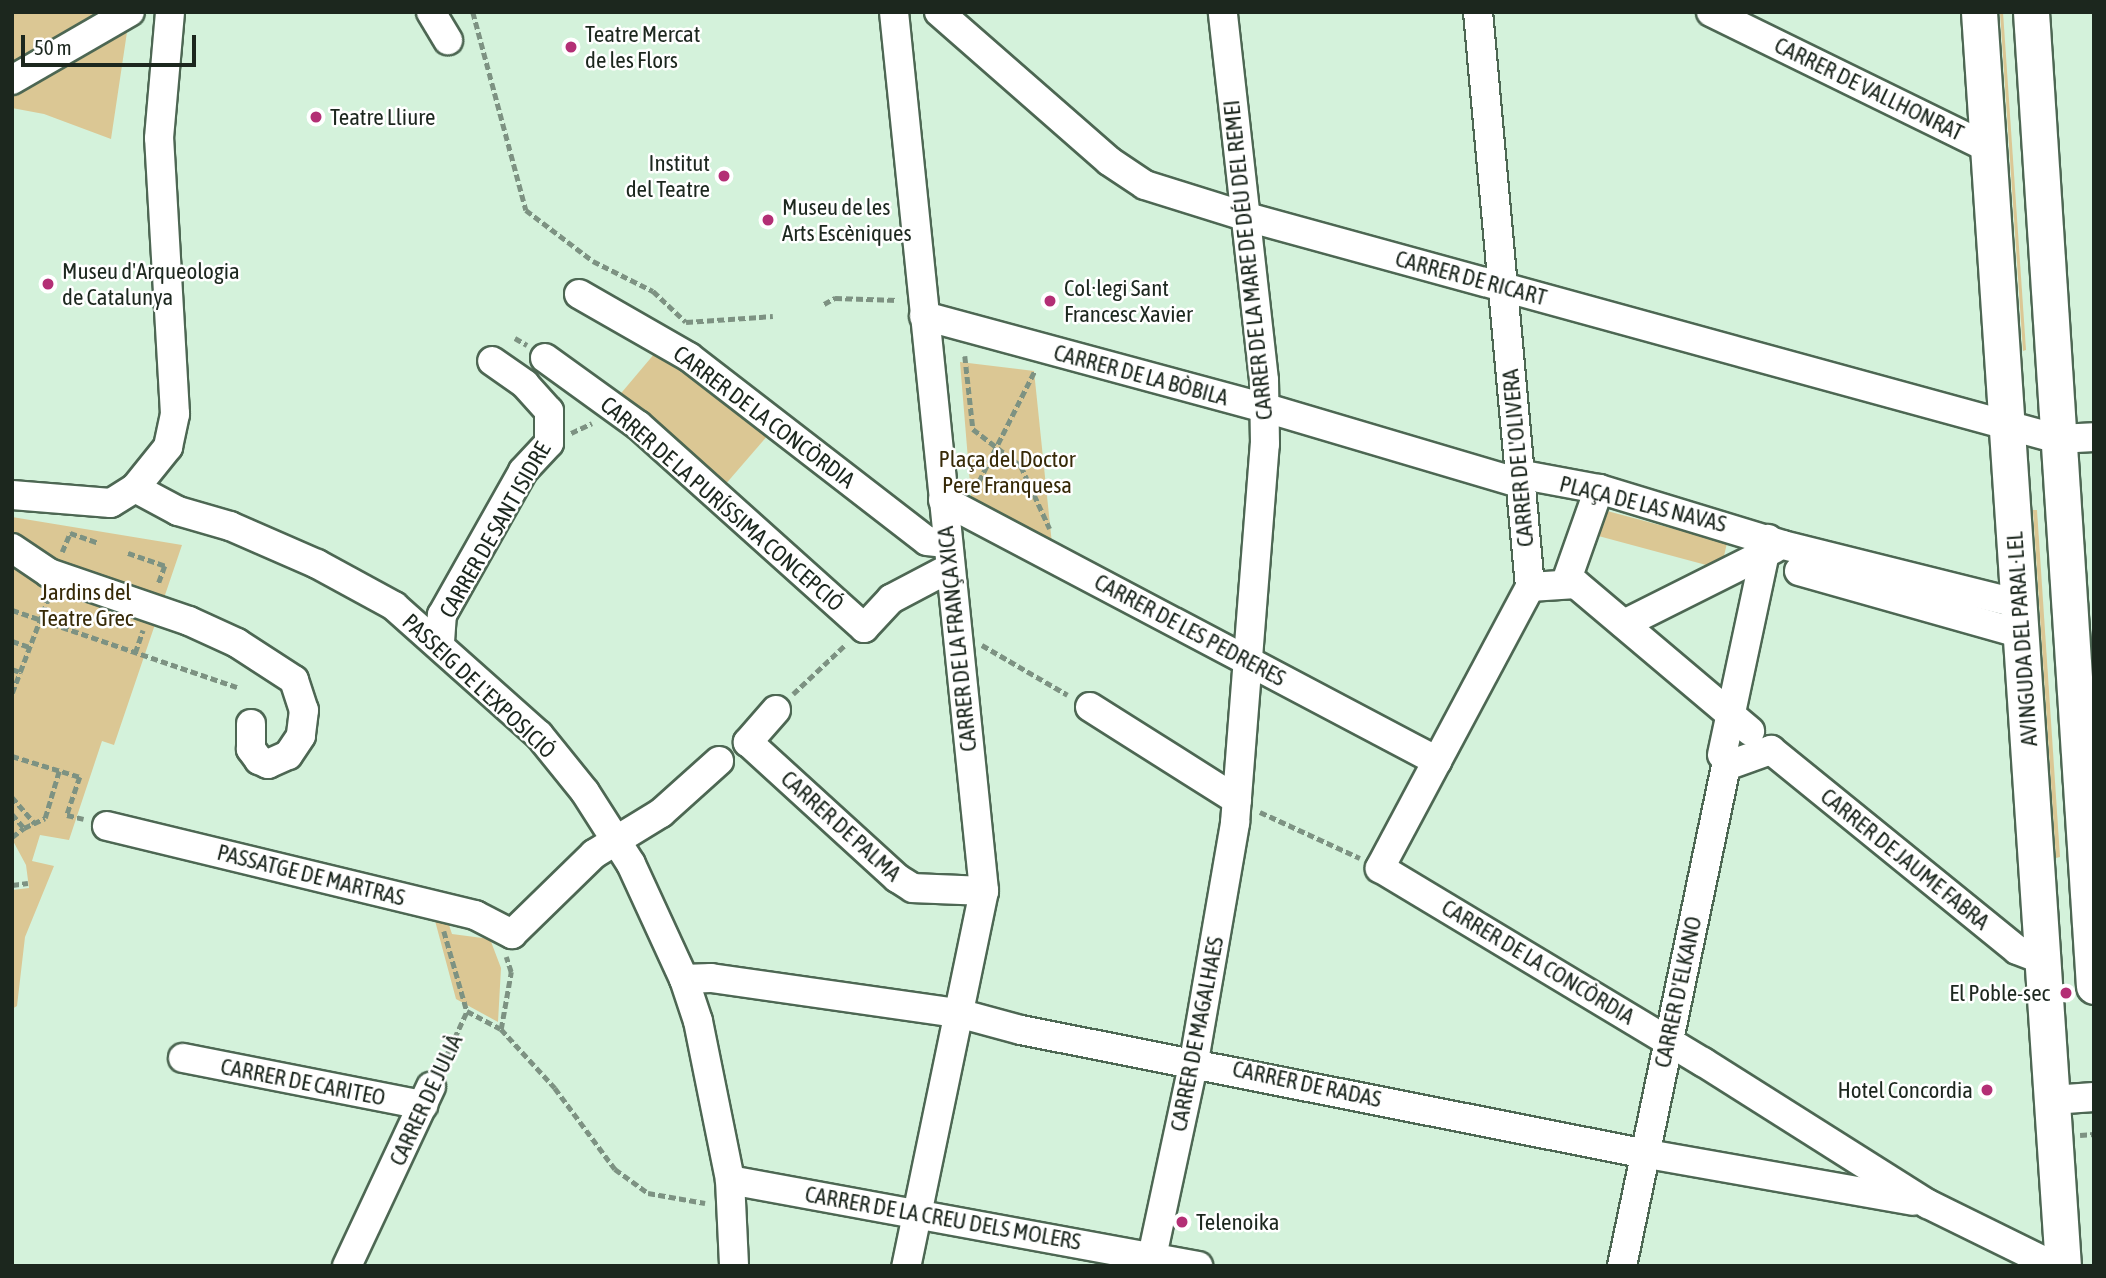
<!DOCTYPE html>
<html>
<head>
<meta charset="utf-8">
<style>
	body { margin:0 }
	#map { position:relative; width:2106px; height:1278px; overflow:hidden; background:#d4f2db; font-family:"Asap Condensed",sans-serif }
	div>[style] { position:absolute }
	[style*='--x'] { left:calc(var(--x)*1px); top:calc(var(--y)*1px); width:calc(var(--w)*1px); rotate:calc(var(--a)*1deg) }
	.green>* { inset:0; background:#dbc794 }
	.path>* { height:4.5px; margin-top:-2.25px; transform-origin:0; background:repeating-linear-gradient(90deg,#7d9282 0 7px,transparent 0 10.5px) }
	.roads { filter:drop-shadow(2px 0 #4d6753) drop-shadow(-2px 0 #4d6753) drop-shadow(0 2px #4d6753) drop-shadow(0 -2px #4d6753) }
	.minor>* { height:28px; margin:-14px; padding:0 14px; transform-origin:14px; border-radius:14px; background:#fff }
	.major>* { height:35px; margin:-17.5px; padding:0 17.5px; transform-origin:17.5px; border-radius:17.5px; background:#fff }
	.dots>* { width:19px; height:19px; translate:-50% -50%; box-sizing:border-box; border:4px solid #fff; border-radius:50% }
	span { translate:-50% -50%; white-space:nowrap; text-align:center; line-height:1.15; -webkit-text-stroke:5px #fff; paint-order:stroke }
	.poi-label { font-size:23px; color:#1c271e }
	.left { translate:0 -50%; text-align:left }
	.right { translate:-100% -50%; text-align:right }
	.street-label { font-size:23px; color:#1c271e }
	.park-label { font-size:23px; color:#362907 }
	.frame { position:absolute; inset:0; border:14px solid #1c271e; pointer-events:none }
	.scale { position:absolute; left:21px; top:35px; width:175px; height:32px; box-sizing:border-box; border:4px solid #1c271e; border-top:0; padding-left:9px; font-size:21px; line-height:24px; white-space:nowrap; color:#1c271e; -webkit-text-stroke:5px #fff; paint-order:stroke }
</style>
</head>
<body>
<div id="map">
	<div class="green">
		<i style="clip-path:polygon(12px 12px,130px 12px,111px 139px,44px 114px,12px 108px)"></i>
		<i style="clip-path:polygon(2000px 12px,2003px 12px,2026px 350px,2023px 351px)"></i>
		<i style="clip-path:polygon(655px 353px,769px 434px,724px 486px,617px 398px)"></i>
		<i style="clip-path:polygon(960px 362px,1034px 371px,1052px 544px,971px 496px)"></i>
		<i style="clip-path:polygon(1596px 508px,1727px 543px,1721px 569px,1591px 534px)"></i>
		<i style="clip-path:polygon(2033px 510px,2037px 510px,2060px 857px,2056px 858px)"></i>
		<i style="clip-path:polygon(12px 517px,182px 545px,114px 745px,102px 741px,69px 840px,40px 835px,32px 861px,54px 866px,25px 937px,17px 1006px,12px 1009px,12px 890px,29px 888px,26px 865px,12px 839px)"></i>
		<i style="clip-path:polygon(434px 917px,447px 919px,452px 934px,490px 939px,501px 968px,498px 1022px,456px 999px)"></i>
	</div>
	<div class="path">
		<i style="--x:473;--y:12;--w:205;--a:75"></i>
		<i style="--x:526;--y:210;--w:84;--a:37.3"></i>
		<i style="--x:593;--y:261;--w:67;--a:26.6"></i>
		<i style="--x:653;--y:291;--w:45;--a:43.2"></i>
		<i style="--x:686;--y:322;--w:87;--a:-3.9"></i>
		<i style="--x:824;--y:304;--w:13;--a:-29"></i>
		<i style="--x:835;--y:298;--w:63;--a:1.8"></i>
		<i style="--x:515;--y:338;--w:14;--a:30"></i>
		<i style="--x:965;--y:356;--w:73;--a:83.7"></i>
		<i style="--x:973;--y:429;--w:61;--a:37.6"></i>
		<i style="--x:1021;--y:466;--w:69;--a:65.3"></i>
		<i style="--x:571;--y:433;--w:23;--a:-25"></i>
		<i style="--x:974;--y:491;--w:136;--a:-63.2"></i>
		<i style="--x:62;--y:552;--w:21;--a:-67"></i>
		<i style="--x:70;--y:533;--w:31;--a:19"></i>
		<i style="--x:128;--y:553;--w:39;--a:19"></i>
		<i style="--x:165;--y:566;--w:20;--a:110"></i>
		<i style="--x:12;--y:610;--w:238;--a:18.9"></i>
		<i style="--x:12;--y:641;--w:18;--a:19"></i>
		<i style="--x:982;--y:645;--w:99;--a:30.2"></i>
		<i style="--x:135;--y:653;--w:24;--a:-71"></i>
		<i style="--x:12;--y:669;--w:9;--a:21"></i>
		<i style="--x:20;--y:672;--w:78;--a:-69"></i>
		<i style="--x:12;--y:693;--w:22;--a:-69"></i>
		<i style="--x:793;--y:694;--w:71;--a:-43.3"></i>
		<i style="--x:12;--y:756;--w:71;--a:17.2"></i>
		<i style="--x:80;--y:777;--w:40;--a:108.9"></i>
		<i style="--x:67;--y:815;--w:17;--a:13"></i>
		<i style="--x:12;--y:797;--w:35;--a:49"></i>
		<i style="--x:1260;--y:812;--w:110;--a:24.7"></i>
		<i style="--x:12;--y:814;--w:18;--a:49"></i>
		<i style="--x:24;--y:828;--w:23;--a:-25"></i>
		<i style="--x:45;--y:818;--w:49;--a:-73.4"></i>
		<i style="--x:12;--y:837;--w:15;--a:-37"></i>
		<i style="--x:12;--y:885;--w:16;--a:-7"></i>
		<i style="--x:444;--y:931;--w:83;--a:74"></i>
		<i style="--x:501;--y:1029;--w:58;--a:-80"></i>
		<i style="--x:511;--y:972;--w:16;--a:-108"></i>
		<i style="--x:441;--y:1067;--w:62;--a:-65.1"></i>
		<i style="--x:467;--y:1011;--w:38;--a:28"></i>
		<i style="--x:501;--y:1029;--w:80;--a:47.5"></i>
		<i style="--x:555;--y:1088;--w:101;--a:53.5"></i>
		<i style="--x:615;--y:1169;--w:41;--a:36"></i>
		<i style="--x:648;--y:1193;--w:58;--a:10"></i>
		<i style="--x:2080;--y:1135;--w:14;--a:-4"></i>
	</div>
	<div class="roads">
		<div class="minor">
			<i style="--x:431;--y:12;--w:33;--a:59"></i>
			<i style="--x:894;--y:12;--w:884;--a:84.15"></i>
			<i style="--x:984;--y:891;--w:383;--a:101.7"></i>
			<i style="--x:939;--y:12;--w:226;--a:41.2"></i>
			<i style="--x:1109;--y:161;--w:43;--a:33.7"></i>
			<i style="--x:1145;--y:185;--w:107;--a:17.4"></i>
			<i style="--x:1247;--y:217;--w:841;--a:15.31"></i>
			<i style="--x:2058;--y:439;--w:36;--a:-3"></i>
			<i style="--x:1478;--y:12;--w:577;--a:84.83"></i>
			<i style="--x:1530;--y:587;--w:319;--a:118.1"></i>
			<i style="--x:1380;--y:868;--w:377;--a:31"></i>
			<i style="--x:1703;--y:1062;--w:266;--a:32.3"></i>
			<i style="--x:1928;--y:1204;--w:140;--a:26.2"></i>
			<i style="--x:1711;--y:12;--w:309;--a:26.1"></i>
			<i style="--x:12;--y:80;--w:136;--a:-30"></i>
			<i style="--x:579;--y:294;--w:127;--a:29.8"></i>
			<i style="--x:689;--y:357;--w:301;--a:37.7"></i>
			<i style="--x:927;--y:541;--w:19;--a:6"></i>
			<i style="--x:924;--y:316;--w:354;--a:15.1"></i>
			<i style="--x:1266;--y:408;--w:264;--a:16.5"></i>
			<i style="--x:545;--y:358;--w:115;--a:35.8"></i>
			<i style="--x:638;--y:425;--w:304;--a:41.9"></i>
			<i style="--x:864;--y:628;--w:40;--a:-47"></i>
			<i style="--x:891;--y:599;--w:64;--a:-27.8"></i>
			<i style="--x:1518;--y:474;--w:82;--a:10.5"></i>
			<i style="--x:1599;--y:489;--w:192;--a:16.9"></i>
			<i style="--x:1783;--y:545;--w:243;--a:14"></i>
			<i style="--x:135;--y:488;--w:49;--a:28.1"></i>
			<i style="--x:178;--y:511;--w:54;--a:16.1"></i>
			<i style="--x:230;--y:526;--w:95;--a:23.6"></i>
			<i style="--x:317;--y:564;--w:88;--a:28.6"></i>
			<i style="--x:394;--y:606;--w:194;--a:41.7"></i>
			<i style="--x:539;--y:735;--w:73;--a:51.1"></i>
			<i style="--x:585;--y:792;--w:85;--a:57.4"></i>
			<i style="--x:631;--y:864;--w:127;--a:65.3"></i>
			<i style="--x:684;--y:979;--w:44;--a:71.6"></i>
			<i style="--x:698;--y:1021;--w:162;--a:78.6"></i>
			<i style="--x:730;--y:1180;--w:86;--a:87.3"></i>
			<i style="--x:12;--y:495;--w:99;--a:4.6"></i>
			<i style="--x:111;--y:503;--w:28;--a:-32"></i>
			<i style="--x:135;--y:488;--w:53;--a:-51.2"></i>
			<i style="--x:168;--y:447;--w:34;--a:-78"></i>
			<i style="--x:175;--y:414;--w:276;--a:-93.3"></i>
			<i style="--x:159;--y:138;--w:126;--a:-85"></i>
			<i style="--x:943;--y:500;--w:559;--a:27.85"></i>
			<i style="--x:12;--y:548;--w:45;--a:34"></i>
			<i style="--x:49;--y:573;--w:148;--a:18.9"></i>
			<i style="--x:189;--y:621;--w:53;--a:24.6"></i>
			<i style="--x:237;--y:643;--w:68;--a:33"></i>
			<i style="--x:294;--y:680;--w:32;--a:72"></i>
			<i style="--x:304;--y:710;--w:26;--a:97"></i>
			<i style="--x:301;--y:736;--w:23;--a:124"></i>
			<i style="--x:288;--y:755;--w:22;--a:156"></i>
			<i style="--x:268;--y:764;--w:10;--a:-156"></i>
			<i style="--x:259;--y:760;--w:14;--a:-126"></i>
			<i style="--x:251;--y:749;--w:25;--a:-90"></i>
			<i style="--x:1799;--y:571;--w:231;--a:15.8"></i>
			<i style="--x:1566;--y:582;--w:99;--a:-70.5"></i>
			<i style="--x:1530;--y:587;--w:46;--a:-3.7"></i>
			<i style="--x:1576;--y:584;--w:228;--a:40.2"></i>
			<i style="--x:1624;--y:624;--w:168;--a:-26.6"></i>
			<i style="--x:440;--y:642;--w:27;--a:-86"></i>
			<i style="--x:442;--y:615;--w:165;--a:-60.6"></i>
			<i style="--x:523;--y:471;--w:38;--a:-47"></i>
			<i style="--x:549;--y:443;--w:32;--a:-90"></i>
			<i style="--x:549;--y:411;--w:36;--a:-132"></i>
			<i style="--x:525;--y:384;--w:40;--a:-145.1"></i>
			<i style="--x:1090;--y:707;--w:174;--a:32.3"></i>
			<i style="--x:776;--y:710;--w:43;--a:131.2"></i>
			<i style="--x:748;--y:742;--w:202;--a:42.4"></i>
			<i style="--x:897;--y:878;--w:19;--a:32"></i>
			<i style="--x:913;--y:888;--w:71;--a:2.4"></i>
			<i style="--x:1722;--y:755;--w:221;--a:-78"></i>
			<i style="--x:107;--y:826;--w:379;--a:13.6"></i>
			<i style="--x:475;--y:915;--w:42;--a:27.2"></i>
			<i style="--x:512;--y:934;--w:115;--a:-44.3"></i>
			<i style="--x:594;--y:854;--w:79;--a:-31.5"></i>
			<i style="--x:661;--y:813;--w:78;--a:-41.9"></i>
			<i style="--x:684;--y:979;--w:27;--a:-2"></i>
			<i style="--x:711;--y:978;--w:249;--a:8.1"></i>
			<i style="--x:958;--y:1013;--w:65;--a:15.1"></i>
			<i style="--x:1021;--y:1030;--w:627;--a:11.22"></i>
			<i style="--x:1636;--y:1152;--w:281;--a:10"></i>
			<i style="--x:183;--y:1058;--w:245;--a:11.1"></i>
			<i style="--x:2052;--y:1100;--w:42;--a:-4.1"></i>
			<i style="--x:730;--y:1180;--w:476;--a:10.4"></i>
			<i style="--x:347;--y:1266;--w:198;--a:-64.9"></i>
			<i style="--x:1150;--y:1266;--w:210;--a:-77.9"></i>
			<i style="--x:1194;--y:1061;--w:242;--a:-80.2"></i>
			<i style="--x:1235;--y:823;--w:380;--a:-85.5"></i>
			<i style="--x:1265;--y:444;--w:64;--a:-90.9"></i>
			<i style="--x:1264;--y:380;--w:370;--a:-96.4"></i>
			<i style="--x:1622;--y:1266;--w:511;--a:-78.25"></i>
			<i style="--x:1726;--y:766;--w:48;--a:-19.6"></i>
			<i style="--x:1771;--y:750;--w:317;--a:39.1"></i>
			<i style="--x:2017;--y:950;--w:28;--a:21"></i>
		</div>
		<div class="major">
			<i style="--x:1979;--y:12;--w:1257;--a:86.17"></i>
			<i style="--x:2031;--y:12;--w:976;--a:86.3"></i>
		</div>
	</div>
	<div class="dots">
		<i style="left:571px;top:47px;background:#b32f75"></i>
		<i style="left:316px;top:117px;background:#b32f75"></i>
		<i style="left:724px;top:176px;background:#b32f75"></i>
		<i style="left:768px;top:220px;background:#b32f75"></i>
		<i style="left:48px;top:284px;background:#b32f75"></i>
		<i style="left:1050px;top:301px;background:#b32f75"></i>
		<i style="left:2066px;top:993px;background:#b32f75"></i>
		<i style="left:1987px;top:1090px;background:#b32f75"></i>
		<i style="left:1182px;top:1222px;background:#b32f75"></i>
	</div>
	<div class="poi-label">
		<span class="left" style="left:585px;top:47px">Teatre Mercat<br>de les Flors</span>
		<span class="left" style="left:330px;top:117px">Teatre Lliure</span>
		<span class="right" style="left:710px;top:176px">Institut<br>del Teatre</span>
		<span class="left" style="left:782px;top:220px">Museu de les<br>Arts Escèniques</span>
		<span class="left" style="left:62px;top:284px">Museu d'Arqueologia<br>de Catalunya</span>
		<span class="left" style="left:1064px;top:301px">Col·legi Sant<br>Francesc Xavier</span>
		<span class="right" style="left:2050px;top:993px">El Poble-sec</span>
		<span class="right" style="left:1973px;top:1090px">Hotel Concordia</span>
		<span class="left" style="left:1196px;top:1222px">Telenoika</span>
	</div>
	<div class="street-label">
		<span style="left:1869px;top:89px;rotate:26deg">CARRER DE VALLHONRAT</span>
		<span style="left:1248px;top:260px;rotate:-96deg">CARRER DE LA MARE DE DÉU DEL REMEI</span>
		<span style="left:1471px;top:278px;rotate:15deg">CARRER DE RICART</span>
		<span style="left:1141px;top:375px;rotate:15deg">CARRER DE LA BÒBILA</span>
		<span style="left:764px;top:417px;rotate:37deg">CARRER DE LA CONCÒRDIA</span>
		<span style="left:1518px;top:458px;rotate:-95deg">CARRER DE L'OLIVERA</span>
		<span style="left:722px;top:504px;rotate:41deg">CARRER DE LA PURÍSSIMA CONCEPCIÓ</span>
		<span style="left:1643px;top:504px;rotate:14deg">PLAÇA DE LAS NAVAS</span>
		<span style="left:495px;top:530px;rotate:-60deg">CARRER DE SANT ISIDRE</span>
		<span style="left:1190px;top:630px;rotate:28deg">CARRER DE LES PEDRERES</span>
		<span style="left:957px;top:639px;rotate:-96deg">CARRER DE LA FRANÇA XICA</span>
		<span style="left:2022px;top:639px;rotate:-94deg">AVINGUDA DEL PARAL·LEL</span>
		<span style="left:479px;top:686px;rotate:43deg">PASSEIG DE L'EXPOSICIÓ</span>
		<span style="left:841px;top:826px;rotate:42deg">CARRER DE PALMA</span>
		<span style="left:1905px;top:859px;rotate:39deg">CARRER DE JAUME FABRA</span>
		<span style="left:311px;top:875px;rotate:14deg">PASSATGE DE MARTRAS</span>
		<span style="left:1538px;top:962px;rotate:31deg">CARRER DE LA CONCÒRDIA</span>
		<span style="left:1678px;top:992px;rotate:-78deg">CARRER D'ELKANO</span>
		<span style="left:1197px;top:1034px;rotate:-79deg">CARRER DE MAGALHAES</span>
		<span style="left:303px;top:1082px;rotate:11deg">CARRER DE CARITEO</span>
		<span style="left:1307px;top:1084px;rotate:12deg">CARRER DE RADAS</span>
		<span style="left:426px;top:1100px;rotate:-65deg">CARRER DE JULIÀ</span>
		<span style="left:943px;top:1218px;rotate:10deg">CARRER DE LA CREU DELS MOLERS</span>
	</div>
	<div class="park-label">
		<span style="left:1007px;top:472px">Plaça del Doctor<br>Pere Franquesa</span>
		<span style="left:86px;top:605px">Jardins del<br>Teatre Grec</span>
	</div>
	<div class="frame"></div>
	<div class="scale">50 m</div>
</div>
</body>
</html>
